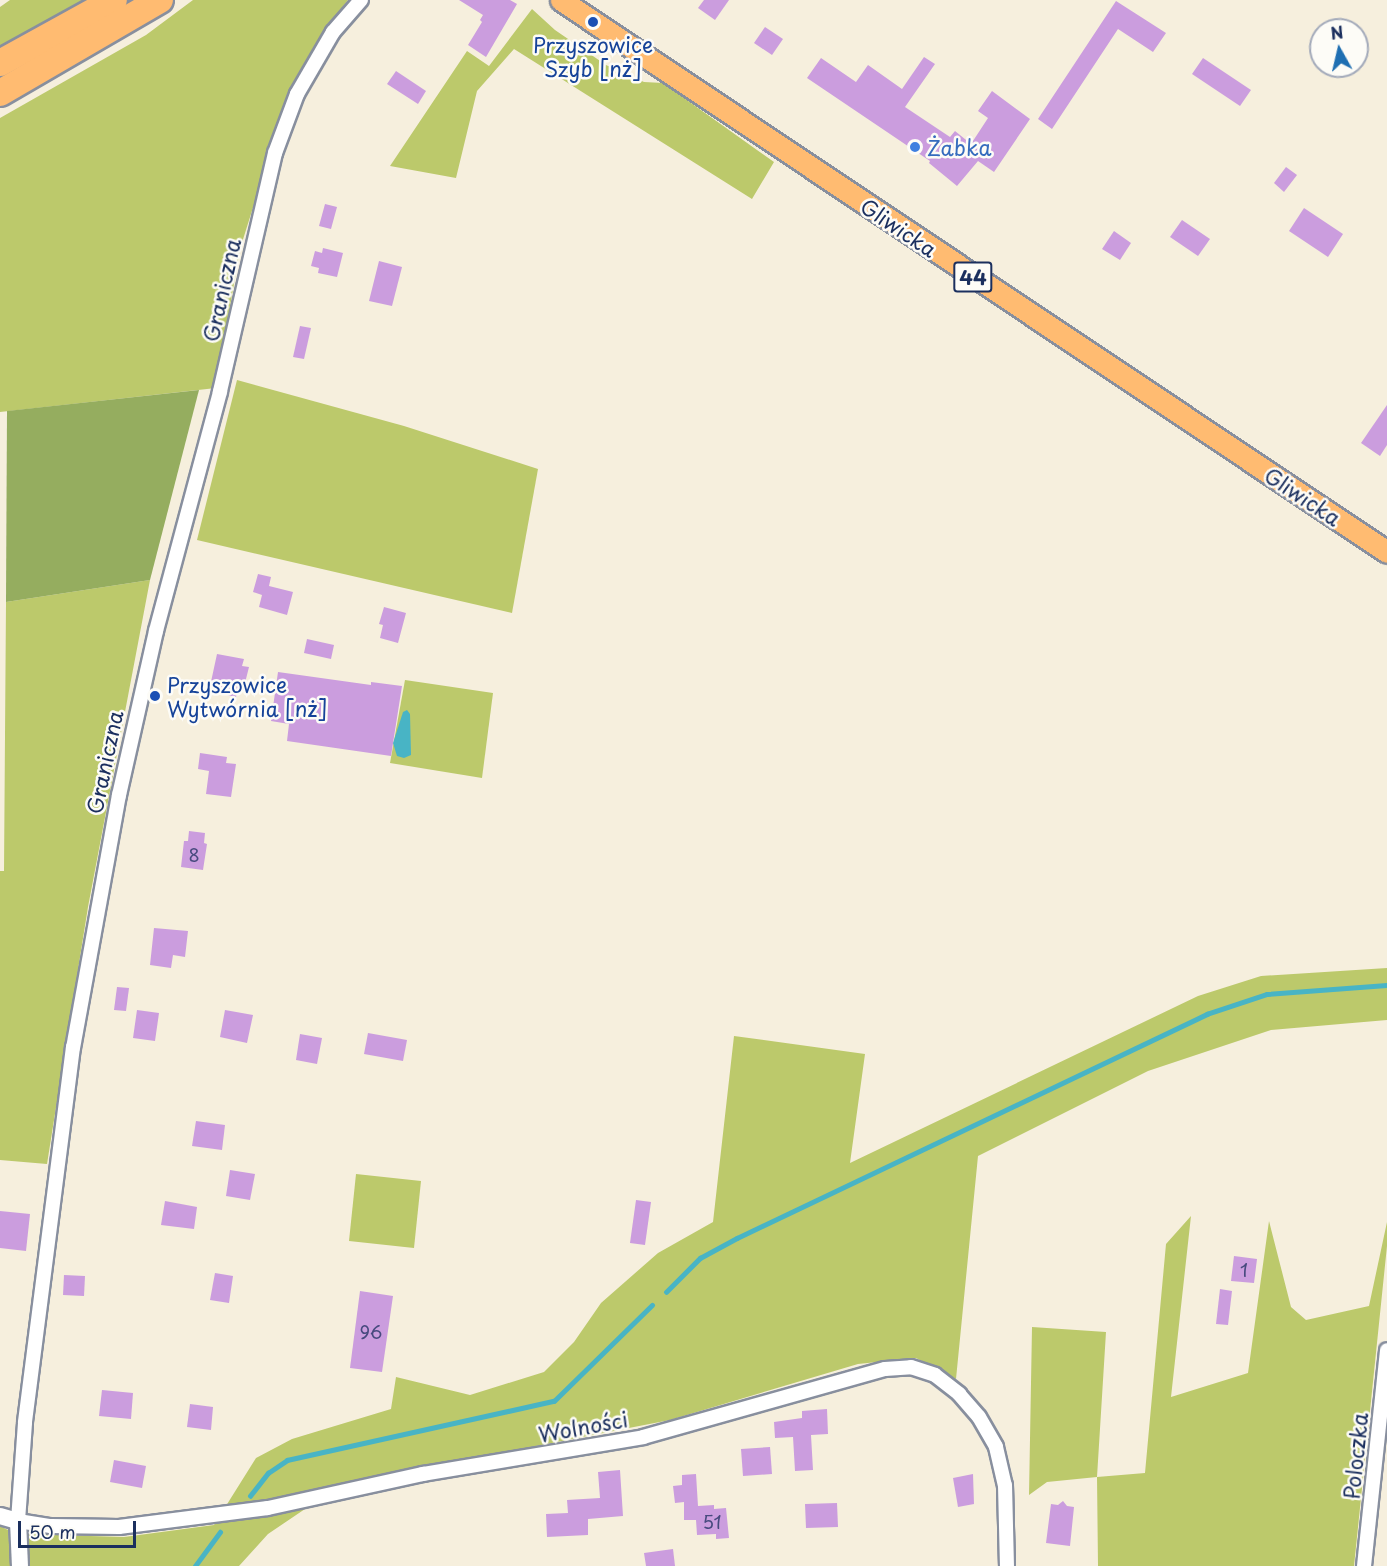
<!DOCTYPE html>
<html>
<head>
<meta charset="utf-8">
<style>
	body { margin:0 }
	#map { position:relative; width:1387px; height:1566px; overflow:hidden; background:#f6efdd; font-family:"Playpen Sans",sans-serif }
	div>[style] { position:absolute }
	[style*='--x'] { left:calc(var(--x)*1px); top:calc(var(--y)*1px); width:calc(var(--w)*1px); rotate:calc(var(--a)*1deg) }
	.green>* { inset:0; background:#bcc96b }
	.forest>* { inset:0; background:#95ad5f }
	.water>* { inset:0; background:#48b4c5 }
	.stream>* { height:4.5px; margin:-2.25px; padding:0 2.25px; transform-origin:2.25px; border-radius:2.25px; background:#48b4c5 }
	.building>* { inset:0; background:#cb9dde }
	.roads { filter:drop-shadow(2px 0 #888f9e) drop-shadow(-2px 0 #888f9e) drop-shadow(0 2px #888f9e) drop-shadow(0 -2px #888f9e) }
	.minor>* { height:14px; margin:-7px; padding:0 7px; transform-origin:7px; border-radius:7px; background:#fff }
	.tertiary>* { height:16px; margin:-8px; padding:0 8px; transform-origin:8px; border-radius:8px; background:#fff }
	.primary>* { height:21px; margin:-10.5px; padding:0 10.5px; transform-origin:10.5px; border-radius:10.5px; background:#ffbb71 }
	.motorway>* { height:26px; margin:-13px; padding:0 13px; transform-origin:13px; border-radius:13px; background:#ffbb71 }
	.dots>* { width:16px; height:16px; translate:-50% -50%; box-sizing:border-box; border:3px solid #fdfcf7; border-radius:50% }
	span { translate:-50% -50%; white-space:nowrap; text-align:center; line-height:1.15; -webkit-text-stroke:5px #fdfcf7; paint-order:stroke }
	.number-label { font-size:18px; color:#474a7e }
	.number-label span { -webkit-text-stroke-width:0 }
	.shield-label span { padding:2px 4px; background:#fdfcf7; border:2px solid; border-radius:4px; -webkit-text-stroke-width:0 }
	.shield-label { font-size:20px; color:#1b2f5e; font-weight:700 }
	.transit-label { font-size:21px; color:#164399 }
	.left { translate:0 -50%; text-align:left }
	.shop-label { font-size:21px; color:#366cbe }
	.street-label { font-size:21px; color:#1b2f5e }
	.north { position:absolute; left:1309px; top:18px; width:60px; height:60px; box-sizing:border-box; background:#fdfcf7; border:2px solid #a3aaba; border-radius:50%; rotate:352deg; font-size:16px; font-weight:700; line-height:24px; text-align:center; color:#1b2f5e }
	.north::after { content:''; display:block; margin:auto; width:21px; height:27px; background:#1f6fb2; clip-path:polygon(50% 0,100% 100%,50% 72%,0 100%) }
	.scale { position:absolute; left:18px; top:1521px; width:118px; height:27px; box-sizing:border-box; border:3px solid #1b2f5e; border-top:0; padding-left:8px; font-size:18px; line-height:21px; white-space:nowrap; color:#1b2f5e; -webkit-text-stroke:4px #fdfcf7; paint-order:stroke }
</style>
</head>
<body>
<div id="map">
	<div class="green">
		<i style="clip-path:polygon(10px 0,93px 0,0 53px,0 7px)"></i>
		<i style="clip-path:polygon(193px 0,348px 0,324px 31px,289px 93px,240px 249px,216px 388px,0 412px,0 118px,146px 35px)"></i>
		<i style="clip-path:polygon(532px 9px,555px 30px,606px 65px,644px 82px,663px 83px,774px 162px,752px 199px,514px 49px,477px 91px,456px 178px,390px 166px,467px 51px,489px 66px)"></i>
		<i style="clip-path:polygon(237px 380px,404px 426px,538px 469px,512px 613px,197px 540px)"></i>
		<i style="clip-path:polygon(150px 580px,88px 907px,47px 1164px,0 1160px,0 871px,4px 871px,6px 602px)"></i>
		<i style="clip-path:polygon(405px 680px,493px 693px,482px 778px,390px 763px)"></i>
		<i style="clip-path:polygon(1387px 968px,1387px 1020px,1271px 1030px,1148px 1071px,978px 1156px,956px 1379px,916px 1358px,858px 1364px,670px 1420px,342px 1484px,268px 1534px,239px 1566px,27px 1566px,23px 1534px,124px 1537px,214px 1525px,256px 1458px,292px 1439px,391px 1409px,396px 1377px,470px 1395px,544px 1372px,574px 1342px,601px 1303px,658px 1253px,713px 1222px,734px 1036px,865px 1054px,850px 1163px,1198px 996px,1261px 976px)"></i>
		<i style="clip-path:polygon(356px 1174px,421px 1181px,414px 1248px,349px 1241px)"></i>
		<i style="clip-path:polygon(1191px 1216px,1171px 1397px,1248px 1373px,1269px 1221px,1291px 1307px,1306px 1320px,1369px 1306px,1387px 1222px,1387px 1246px,1354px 1566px,1098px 1566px,1097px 1477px,1047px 1482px,1029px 1495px,1032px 1327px,1106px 1332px,1097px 1477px,1145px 1473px,1166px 1244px)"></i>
		<i style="clip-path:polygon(0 1526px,8px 1530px,11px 1566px,0 1566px)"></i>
	</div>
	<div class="forest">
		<i style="clip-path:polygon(199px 390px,150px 580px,6px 602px,7px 411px)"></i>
	</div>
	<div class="water">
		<i style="clip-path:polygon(407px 710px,410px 714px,411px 755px,404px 758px,397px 756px,393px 743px,403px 712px)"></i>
	</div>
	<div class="stream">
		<i style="--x:666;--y:1292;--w:48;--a:-45"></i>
		<i style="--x:700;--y:1258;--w:42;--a:-28.4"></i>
		<i style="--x:737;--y:1238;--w:521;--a:-25.48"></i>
		<i style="--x:1207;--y:1014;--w:63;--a:-18.4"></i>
		<i style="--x:1267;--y:994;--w:120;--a:-4.3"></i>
		<i style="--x:250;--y:1496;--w:29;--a:-52"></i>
		<i style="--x:268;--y:1473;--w:23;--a:-34"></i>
		<i style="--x:287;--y:1460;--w:273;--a:-12.5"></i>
		<i style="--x:554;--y:1401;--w:137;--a:-44.4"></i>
		<i style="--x:195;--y:1566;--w:42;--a:-53.7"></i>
	</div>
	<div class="building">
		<i style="clip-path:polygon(459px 0,510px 0,517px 4px,486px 57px,468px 45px,482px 22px,480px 20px,483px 15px)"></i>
		<i style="clip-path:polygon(704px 0,729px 0,715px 20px,698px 8px)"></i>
		<i style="clip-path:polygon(1116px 1px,1166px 33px,1153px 52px,1118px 29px,1052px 129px,1038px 119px)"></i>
		<i style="clip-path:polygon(765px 27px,783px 39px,772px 55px,754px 43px)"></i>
		<i style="clip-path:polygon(924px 57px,935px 64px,905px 107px,950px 137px,955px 131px,971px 144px,988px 118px,978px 111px,992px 91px,1030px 119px,994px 172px,978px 161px,957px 186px,929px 163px,930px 161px,807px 78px,821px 58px,856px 82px,868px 65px,902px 89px)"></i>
		<i style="clip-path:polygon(1203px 58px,1251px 90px,1240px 106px,1192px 74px)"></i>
		<i style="clip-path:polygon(396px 71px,426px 91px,418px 104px,387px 84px)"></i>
		<i style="clip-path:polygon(1286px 167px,1297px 175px,1284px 192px,1274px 183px)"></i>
		<i style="clip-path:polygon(325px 204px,337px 207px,331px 229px,319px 226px)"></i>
		<i style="clip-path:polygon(1304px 208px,1343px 234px,1328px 257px,1289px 231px)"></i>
		<i style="clip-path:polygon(1182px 220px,1210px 239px,1198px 256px,1170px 237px)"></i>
		<i style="clip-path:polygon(1114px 231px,1131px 243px,1120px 260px,1102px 249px)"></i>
		<i style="clip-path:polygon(323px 248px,343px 253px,337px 277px,318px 273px,319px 268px,311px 266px,315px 251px,322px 253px)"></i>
		<i style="clip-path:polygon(379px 261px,402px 267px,392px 306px,369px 301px)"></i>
		<i style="clip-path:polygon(300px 326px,311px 328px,304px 359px,293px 357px)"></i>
		<i style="clip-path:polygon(1387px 405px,1387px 445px,1380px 456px,1361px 443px)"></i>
		<i style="clip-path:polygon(258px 574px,271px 577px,269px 586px,293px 592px,287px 615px,259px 607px,262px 595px,253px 592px)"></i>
		<i style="clip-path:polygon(384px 607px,406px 613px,398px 643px,380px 638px,383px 625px,379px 624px)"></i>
		<i style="clip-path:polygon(307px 639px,334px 645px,331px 659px,304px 653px)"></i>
		<i style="clip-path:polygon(217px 654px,244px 659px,242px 666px,249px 667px,243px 691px,238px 690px,236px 697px,209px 691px)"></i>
		<i style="clip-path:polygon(278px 672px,371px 685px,371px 682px,402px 686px,391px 756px,287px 741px,289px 724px,271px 721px)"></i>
		<i style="clip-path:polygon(200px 753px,227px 757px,226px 763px,236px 764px,231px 797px,206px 794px,209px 771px,198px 769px)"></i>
		<i style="clip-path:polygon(189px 831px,205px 833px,204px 843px,207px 844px,203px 870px,181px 867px,184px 841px,188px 841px)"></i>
		<i style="clip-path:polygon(154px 928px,188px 931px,185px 957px,173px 955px,171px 968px,150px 965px)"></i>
		<i style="clip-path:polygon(117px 987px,129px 988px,126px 1011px,114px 1010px)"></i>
		<i style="clip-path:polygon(137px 1010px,159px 1013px,155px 1041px,133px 1038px)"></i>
		<i style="clip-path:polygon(225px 1010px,253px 1015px,247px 1043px,220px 1037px)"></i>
		<i style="clip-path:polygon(368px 1033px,407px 1040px,403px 1061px,364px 1054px)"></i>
		<i style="clip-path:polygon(300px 1034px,322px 1038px,317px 1064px,296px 1060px)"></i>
		<i style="clip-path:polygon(196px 1121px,225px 1125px,222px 1150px,192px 1146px)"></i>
		<i style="clip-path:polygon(230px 1170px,255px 1174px,250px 1200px,226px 1196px)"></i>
		<i style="clip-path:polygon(636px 1200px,651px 1202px,645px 1245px,630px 1243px)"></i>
		<i style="clip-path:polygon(165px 1201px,197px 1207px,194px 1229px,161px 1225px)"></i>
		<i style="clip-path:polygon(0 1211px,30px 1214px,26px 1251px,0 1248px)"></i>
		<i style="clip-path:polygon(1234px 1256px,1257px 1259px,1254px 1283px,1231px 1281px)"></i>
		<i style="clip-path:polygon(215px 1273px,233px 1276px,229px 1303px,210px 1300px)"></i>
		<i style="clip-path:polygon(64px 1275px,85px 1276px,84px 1296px,63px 1295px)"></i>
		<i style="clip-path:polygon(1220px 1289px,1232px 1291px,1228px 1325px,1216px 1324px)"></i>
		<i style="clip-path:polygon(360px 1291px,393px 1296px,382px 1372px,350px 1368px)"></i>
		<i style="clip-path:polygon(102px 1390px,133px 1393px,131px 1419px,99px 1416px)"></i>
		<i style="clip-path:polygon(190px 1404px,213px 1407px,211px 1430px,187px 1427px)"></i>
		<i style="clip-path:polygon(827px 1409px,828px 1434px,811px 1435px,813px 1470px,795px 1471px,793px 1437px,775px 1438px,774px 1422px,802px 1418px,802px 1411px)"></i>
		<i style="clip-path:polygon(770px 1447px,772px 1474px,743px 1476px,741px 1449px)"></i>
		<i style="clip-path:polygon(114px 1460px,146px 1466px,142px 1488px,110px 1482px)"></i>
		<i style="clip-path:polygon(620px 1470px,623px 1516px,588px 1519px,588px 1535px,547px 1537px,546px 1514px,568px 1513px,567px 1500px,600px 1498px,598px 1472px)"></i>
		<i style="clip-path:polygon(696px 1474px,698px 1506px,714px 1505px,714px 1509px,726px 1508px,729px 1538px,716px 1539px,716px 1534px,697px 1535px,696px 1520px,684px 1520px,684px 1502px,675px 1503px,673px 1486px,682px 1485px,682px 1475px)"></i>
		<i style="clip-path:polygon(973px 1474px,974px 1504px,958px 1507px,953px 1478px)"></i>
		<i style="clip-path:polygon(1063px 1501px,1067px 1506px,1074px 1507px,1070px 1546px,1046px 1543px,1051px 1504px,1058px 1505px)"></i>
		<i style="clip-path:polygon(837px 1503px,838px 1527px,806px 1528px,805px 1504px)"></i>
		<i style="clip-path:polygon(673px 1549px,675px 1566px,646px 1566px,644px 1553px)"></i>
	</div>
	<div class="roads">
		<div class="minor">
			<i style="--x:361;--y:0;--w:43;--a:131.2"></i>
			<i style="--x:333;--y:32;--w:72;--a:120.1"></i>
			<i style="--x:297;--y:94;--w:63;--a:110.4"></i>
			<i style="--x:275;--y:153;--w:245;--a:103"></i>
			<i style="--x:220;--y:392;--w:247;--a:105"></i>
			<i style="--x:156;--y:631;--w:168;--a:102.7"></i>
			<i style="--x:119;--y:795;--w:256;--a:100.3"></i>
			<i style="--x:73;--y:1047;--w:379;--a:97.3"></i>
			<i style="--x:25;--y:1423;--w:98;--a:94.1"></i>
			<i style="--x:18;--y:1521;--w:33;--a:9"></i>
			<i style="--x:51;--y:1526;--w:68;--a:0.8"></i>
			<i style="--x:119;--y:1527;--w:150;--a:-7.3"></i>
			<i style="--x:268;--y:1508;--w:159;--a:-12.4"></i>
			<i style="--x:423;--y:1474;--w:223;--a:-9.5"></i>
			<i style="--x:643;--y:1437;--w:251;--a:-15.7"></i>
			<i style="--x:885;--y:1369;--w:26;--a:-4"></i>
			<i style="--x:911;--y:1367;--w:25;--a:18"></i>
			<i style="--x:935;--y:1375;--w:31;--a:38"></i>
			<i style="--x:959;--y:1394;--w:30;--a:49"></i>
			<i style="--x:979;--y:1417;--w:34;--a:60"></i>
			<i style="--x:996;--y:1447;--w:39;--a:77"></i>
			<i style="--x:1005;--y:1485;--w:81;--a:88.6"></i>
			<i style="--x:1364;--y:1566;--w:217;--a:-83.9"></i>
		</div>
		<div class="tertiary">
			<i style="--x:0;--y:1516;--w:19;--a:16"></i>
			<i style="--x:18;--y:1521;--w:45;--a:87.5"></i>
		</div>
		<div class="primary">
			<i style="--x:561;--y:0;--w:993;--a:33.75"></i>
		</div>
		<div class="motorway">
			<i style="--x:0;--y:63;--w:130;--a:-28.9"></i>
			<i style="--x:0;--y:93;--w:185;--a:-30.2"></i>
		</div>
	</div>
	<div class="dots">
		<i style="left:593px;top:22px;background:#1a4fb4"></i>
		<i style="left:915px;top:147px;background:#3f7fe0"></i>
		<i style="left:155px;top:696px;background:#1a4fb4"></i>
	</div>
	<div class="number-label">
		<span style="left:194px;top:855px">8</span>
		<span style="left:1244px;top:1270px">1</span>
		<span style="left:371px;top:1332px">96</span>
		<span style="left:712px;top:1522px">51</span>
	</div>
	<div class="shield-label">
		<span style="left:973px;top:277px">44</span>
	</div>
	<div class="transit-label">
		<span style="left:593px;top:56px">Przyszowice<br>Szyb [nż]</span>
		<span class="left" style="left:167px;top:696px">Przyszowice<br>Wytwórnia [nż]</span>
	</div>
	<div class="shop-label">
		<span class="left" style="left:927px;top:147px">Żabka</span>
	</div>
	<div class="street-label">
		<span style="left:899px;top:227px;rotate:34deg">Gliwicka</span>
		<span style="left:221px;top:290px;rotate:-77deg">Graniczna</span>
		<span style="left:1303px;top:496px;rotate:34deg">Gliwicka</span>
		<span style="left:104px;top:762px;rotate:-78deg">Graniczna</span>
		<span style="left:583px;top:1426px;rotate:-10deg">Wolności</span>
		<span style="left:1355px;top:1456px;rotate:-84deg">Poloczka</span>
	</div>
	<div class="north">N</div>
	<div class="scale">50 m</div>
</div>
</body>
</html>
